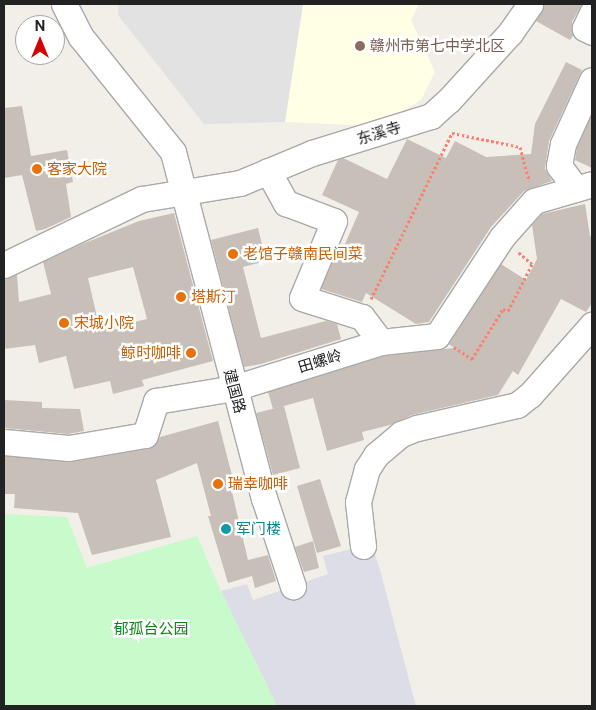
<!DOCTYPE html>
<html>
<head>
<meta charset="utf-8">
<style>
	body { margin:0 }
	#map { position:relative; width:596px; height:710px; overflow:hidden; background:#f2efe9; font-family:"Public Sans","Noto Sans SC",sans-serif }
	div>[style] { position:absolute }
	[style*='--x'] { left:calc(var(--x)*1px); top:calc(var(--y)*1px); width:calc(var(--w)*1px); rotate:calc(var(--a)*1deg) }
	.education>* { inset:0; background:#ffffe5 }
	.park>* { inset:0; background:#c8facc }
	.parking>* { inset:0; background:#e2e2e2 }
	.plaza>* { inset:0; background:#dddde8 }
	.building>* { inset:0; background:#c7bfb8 }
	.path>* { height:3px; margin-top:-1.5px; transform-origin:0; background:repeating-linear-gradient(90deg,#fa8072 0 2.5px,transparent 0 5px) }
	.roads { filter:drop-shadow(1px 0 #a9a9a9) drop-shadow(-1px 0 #a9a9a9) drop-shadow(0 1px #a9a9a9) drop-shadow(0 -1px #a9a9a9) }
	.minor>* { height:25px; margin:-12.5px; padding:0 12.5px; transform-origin:12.5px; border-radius:12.5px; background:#fff }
	.dots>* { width:14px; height:14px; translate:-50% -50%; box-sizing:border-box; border:2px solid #fff; border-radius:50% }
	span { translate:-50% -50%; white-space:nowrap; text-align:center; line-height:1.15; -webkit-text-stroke:5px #fff; paint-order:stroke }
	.education-label { font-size:15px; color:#785e54 }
	.left { translate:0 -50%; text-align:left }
	.street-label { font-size:15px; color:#222 }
	.food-label { font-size:15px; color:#c56008 }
	.right { translate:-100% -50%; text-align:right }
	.culture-label { font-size:15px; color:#0d838f }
	.park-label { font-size:15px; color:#0c8416 }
	.frame { position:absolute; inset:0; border:5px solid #222; pointer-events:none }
	.north { position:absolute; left:15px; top:15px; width:50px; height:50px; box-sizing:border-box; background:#fff; border:1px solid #a7a7a7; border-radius:50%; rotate:0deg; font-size:14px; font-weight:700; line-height:20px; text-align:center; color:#222 }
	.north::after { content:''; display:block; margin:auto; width:18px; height:22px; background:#d40000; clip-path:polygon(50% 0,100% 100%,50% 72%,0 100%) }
</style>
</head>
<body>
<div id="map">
	<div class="education">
		<i style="clip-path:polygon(303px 4px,419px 4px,411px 20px,435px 72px,421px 100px,378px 126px,285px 122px)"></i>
	</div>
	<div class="park">
		<i style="clip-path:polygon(4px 514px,67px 517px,87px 568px,197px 536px,221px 591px,277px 706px,4px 706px)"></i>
	</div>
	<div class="parking">
		<i style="clip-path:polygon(118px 4px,303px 4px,285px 122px,204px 124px,118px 15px)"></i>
	</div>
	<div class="plaza">
		<i style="clip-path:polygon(371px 544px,379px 566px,416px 706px,277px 706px,221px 591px,247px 584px,253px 600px,328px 574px,323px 556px)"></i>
	</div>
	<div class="building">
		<i style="clip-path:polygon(544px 4px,582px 4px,572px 22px,573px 36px,570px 40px,536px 21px)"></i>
		<i style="clip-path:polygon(566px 62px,582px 70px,549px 141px,545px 169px,552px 181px,524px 191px,491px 227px,429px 322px,416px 324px,366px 293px,362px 302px,321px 289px,337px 251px,341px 253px,359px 212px,322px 195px,338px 160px,343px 158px,387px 179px,407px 139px,446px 158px,455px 141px,486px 157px,531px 154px,535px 124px)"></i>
		<i style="clip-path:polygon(22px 106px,31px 156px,67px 150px,73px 182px,66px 184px,71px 217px,45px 229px,36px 231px,22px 175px,4px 178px,4px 108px)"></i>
		<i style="clip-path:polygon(592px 114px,592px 168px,575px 160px,577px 148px)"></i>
		<i style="clip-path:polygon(585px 204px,590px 236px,592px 237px,592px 303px,586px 312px,561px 299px,518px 375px,513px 371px,498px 395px,412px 415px,390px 425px,362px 432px,364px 440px,327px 451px,313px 398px,273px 409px,268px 392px,384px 356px,454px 348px,449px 344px,501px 264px,526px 280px,537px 259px,532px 225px,542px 214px)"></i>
		<i style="clip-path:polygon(evenodd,174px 213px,213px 361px,142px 380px,144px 386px,113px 394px,110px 381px,74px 389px,66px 356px,39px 363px,35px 345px,4px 349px,4px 279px,17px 275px,19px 302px,51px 294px,43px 262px,80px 245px,139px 221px,174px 213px,133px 267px,147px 319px,100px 330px,88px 278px,133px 267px)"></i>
		<i style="clip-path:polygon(258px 228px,266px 261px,243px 267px,261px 338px,326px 321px,337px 324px,341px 339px,261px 364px,244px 367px,211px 240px)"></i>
		<i style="clip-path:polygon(4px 400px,42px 402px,42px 408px,80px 409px,84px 431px,68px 434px,4px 428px)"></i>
		<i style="clip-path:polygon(284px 406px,300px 468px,273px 475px,256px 413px)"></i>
		<i style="clip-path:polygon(218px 421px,236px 491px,232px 492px,248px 560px,268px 555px,276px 581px,255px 588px,252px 576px,228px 583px,208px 516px,211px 516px,197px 463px,156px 480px,171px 537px,92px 555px,78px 513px,14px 508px,15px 494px,4px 494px,4px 456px,71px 462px,147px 449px,155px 445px,160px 437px)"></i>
		<i style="clip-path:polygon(320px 479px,341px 546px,317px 553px,297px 486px)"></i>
		<i style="clip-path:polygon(313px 541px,319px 568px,304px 572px,295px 547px)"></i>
	</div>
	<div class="path">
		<i style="--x:371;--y:299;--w:185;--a:-64"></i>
		<i style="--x:452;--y:133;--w:69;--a:11.6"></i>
		<i style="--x:520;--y:147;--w:35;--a:75"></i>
		<i style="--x:454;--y:347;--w:22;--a:34"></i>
		<i style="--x:472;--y:359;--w:59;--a:-58.2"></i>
		<i style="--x:503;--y:309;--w:5;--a:22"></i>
		<i style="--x:508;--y:311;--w:53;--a:-62.9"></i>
		<i style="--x:532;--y:264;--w:20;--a:-139"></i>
	</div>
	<div class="roads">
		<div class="minor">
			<i style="--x:64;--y:4;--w:37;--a:63"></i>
			<i style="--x:81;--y:37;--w:147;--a:51.3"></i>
			<i style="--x:173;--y:152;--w:358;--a:75.3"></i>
			<i style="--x:264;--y:498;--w:93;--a:71.8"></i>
			<i style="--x:592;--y:13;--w:17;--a:115"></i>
			<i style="--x:585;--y:28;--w:8;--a:30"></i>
			<i style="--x:268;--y:171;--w:37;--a:61"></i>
			<i style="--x:286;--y:203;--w:51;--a:20.6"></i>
			<i style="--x:334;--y:221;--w:83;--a:112.6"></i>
			<i style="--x:302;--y:298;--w:63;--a:17.6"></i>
			<i style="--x:362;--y:317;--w:31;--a:53"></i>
			<i style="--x:576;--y:189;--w:29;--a:-126"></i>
			<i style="--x:559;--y:166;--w:22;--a:-80"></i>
			<i style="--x:563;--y:144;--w:70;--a:-65.6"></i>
			<i style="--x:4;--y:265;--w:153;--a:-25.6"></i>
			<i style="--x:142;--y:199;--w:99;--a:-9.3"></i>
			<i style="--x:240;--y:183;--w:78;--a:-22.6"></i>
			<i style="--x:312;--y:153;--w:125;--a:-17.3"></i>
			<i style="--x:431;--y:116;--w:24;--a:-42"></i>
			<i style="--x:449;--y:100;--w:91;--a:-47.7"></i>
			<i style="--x:510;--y:33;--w:35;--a:-55"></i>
			<i style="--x:4;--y:442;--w:65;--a:5.3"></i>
			<i style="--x:69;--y:448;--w:77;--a:-9.7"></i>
			<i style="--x:145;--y:435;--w:36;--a:-72"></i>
			<i style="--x:156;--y:401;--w:79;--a:-9.5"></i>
			<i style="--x:234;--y:388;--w:154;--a:-17.4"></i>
			<i style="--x:381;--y:342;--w:56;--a:-6.1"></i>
			<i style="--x:437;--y:336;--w:118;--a:-56.7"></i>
			<i style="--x:502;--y:237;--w:48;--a:-48.4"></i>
			<i style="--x:534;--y:201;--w:60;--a:-16.3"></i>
			<i style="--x:363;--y:546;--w:44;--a:-96.5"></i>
			<i style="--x:358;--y:502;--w:34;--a:-75"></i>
			<i style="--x:367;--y:469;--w:17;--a:-57"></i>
			<i style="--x:376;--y:455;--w:33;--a:-40"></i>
			<i style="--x:401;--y:434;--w:17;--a:-21"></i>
			<i style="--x:417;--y:428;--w:103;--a:-13"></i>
			<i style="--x:517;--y:405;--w:16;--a:-38"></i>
			<i style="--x:530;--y:395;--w:94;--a:-48.5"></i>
		</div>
	</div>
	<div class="dots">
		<i style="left:360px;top:46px;background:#8d6e63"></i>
		<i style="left:37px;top:169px;background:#e8710a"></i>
		<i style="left:233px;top:254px;background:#e8710a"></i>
		<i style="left:181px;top:297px;background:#e8710a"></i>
		<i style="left:64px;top:323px;background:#e8710a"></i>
		<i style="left:191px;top:353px;background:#e8710a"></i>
		<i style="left:218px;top:484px;background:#e8710a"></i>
		<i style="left:226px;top:529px;background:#0f9aa8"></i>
	</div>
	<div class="education-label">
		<span class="left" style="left:370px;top:46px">赣州市第七中学北区</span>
	</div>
	<div class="street-label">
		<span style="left:379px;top:133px;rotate:-17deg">东溪寺</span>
		<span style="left:320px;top:361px;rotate:-17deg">田螺岭</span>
		<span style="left:235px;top:391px;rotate:75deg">建国路</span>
	</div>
	<div class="food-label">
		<span class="left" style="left:47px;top:169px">客家大院</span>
		<span class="left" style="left:243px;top:254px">老馆子赣南民间菜</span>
		<span class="left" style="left:191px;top:297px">塔斯汀</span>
		<span class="left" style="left:74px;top:323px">宋城小院</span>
		<span class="right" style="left:181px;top:353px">鲸时咖啡</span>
		<span class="left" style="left:228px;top:484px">瑞幸咖啡</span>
	</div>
	<div class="culture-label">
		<span class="left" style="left:236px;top:529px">军门楼</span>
	</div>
	<div class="park-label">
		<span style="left:151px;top:629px">郁孤台公园</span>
	</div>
	<div class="frame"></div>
	<div class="north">N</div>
</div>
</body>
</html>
